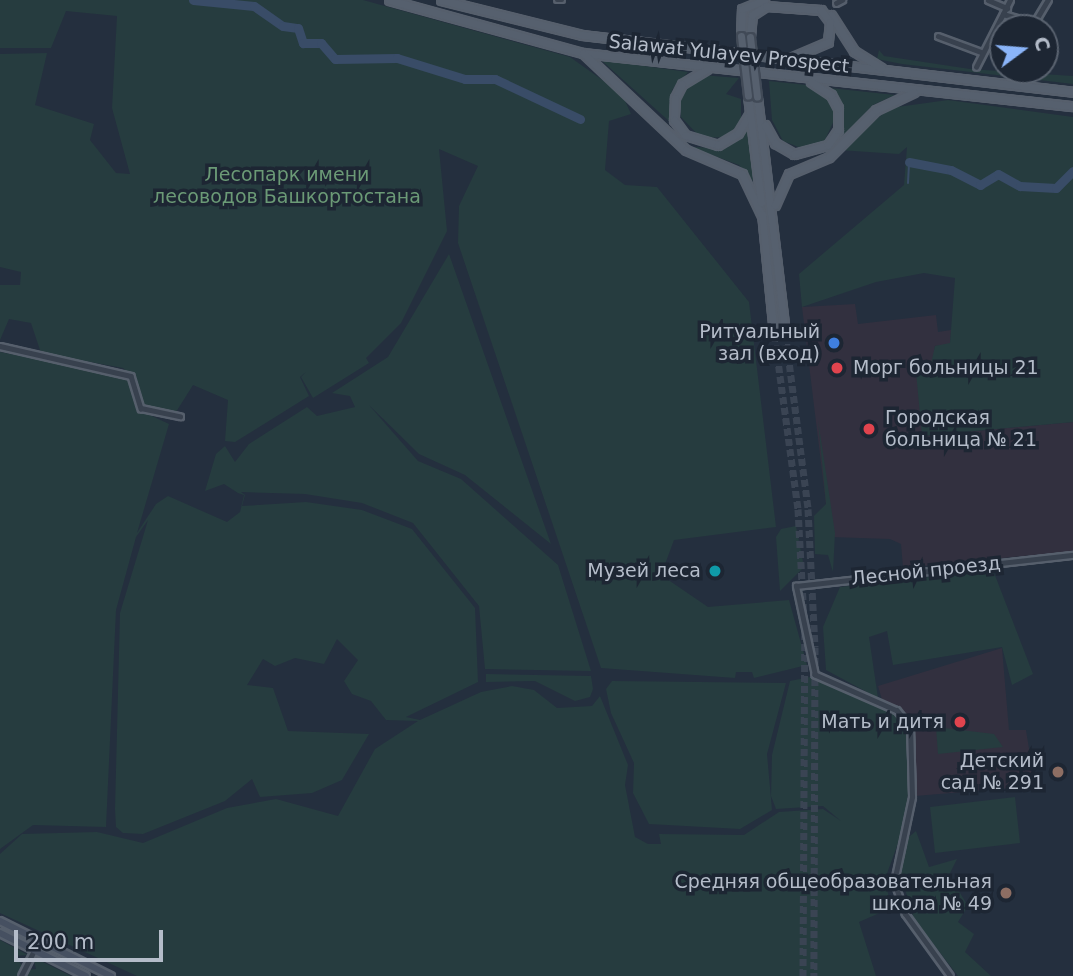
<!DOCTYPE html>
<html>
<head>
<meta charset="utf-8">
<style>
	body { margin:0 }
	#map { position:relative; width:1073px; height:976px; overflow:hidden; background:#242f3e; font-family:"DejaVu Sans",sans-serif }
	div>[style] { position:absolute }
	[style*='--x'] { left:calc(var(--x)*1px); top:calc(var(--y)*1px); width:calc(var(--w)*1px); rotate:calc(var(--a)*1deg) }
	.medical>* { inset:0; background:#32303f }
	.green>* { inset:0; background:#263c3f }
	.stream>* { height:2px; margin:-1px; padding:0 1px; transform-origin:1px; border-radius:1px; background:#394c67 }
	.river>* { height:9px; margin:-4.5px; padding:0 4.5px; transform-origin:4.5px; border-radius:4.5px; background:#394c67 }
	.primary-tunnel>* { height:7px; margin-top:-3.5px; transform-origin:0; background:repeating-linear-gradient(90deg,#3a4453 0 7px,transparent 0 10.5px) }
	.roads { filter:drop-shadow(2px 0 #565f6c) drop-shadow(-2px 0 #565f6c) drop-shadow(0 2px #565f6c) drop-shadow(0 -2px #565f6c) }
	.minor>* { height:4.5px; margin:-2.25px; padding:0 2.25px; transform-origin:2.25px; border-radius:2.25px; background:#38414e }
	.secondary>* { height:6px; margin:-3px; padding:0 3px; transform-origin:3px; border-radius:3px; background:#465061 }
	.primary>* { height:7px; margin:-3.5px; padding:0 3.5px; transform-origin:3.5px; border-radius:3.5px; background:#56606e }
	.bridges { filter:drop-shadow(2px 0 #414a57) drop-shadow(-2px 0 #414a57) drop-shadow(0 2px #414a57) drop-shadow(0 -2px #414a57) }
	.primary-bridge>* { height:7px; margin:-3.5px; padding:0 3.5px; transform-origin:3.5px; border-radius:3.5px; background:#56606e }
	.dots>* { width:19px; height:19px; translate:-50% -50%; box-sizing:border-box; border:4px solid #1d2633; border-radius:50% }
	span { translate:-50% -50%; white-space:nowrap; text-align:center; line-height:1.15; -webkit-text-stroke:7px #1d2633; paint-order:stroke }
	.street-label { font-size:19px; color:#b4bcc9 }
	.park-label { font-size:19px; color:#6b9a76 }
	.poi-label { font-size:19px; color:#b4bcc9 }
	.right { translate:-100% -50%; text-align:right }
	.left { translate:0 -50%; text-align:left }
	.north { position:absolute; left:989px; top:14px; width:70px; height:70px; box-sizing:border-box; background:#1d2633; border:2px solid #59626f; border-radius:50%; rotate:74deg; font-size:19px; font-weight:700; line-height:28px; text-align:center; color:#b4bcc9 }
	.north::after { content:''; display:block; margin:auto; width:24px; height:32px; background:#8ab4f8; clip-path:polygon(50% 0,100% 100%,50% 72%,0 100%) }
	.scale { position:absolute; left:14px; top:930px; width:149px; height:32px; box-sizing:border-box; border:4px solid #b4bcc9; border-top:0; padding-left:9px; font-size:21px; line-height:24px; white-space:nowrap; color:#b4bcc9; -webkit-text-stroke:5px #1d2633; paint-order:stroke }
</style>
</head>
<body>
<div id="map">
	<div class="medical">
		<i style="clip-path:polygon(855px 304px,858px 324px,936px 315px,938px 332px,951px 330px,950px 344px,935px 346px,922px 436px,1073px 422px,1073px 551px,903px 568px,901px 544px,890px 539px,830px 537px,802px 307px)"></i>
		<i style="clip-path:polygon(1002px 648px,1009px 730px,1026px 730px,1035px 786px,915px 796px,913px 727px,900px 710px,883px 703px,878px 686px)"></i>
	</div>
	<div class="green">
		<i style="clip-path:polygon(0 0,363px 0,570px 57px,622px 94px,631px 114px,609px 121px,605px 170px,625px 185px,657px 187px,749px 302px,776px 527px,674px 540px,661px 575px,708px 607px,789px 600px,807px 665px,754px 678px,752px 672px,736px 672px,735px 678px,601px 668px,458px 243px,459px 206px,478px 166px,439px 149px,447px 231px,401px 323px,366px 358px,369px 363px,313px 398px,301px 377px,306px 372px,300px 377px,309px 396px,235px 442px,225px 441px,228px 400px,193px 385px,176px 412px,142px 405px,136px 397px,139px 410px,169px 424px,137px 533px,156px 504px,168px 496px,227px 522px,240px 512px,244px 495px,238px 493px,224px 484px,205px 491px,216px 454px,225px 446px,235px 462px,249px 444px,307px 407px,317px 416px,355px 407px,350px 396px,332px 393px,388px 357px,449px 254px,551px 544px,465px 475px,419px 454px,369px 405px,418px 461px,461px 479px,558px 565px,591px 671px,485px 669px,479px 606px,413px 523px,362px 503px,305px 494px,241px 492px,245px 495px,242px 506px,306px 502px,362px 510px,412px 529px,475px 608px,478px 682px,406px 717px,420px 720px,481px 692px,512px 686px,534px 690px,557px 708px,592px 706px,600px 696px,628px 765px,625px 785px,635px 837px,648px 844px,661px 844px,659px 834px,744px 835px,779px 812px,823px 809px,841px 821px,823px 806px,776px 809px,771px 796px,772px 755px,790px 681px,810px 677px,895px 714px,907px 725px,911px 762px,905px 824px,885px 879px,891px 908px,859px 922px,876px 976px,137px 976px,0 913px,0 854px,22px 834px,97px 832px,143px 843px,227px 808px,276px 799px,338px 816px,375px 749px,418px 721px,386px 720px,371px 701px,352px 694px,344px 681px,358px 660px,337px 639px,324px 664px,295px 658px,275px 666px,263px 659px,247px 685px,273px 688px,288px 731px,369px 734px,342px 780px,312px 793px,260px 797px,252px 779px,225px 801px,143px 834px,123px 833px,116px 827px,115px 809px,120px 613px,148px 520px,136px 537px,116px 610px,106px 827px,33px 825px,0 849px,0 352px,133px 377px,123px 368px,41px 353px,31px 323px,9px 319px,0 340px,0 285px,20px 285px,21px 272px,0 267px,0 54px,47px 53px,35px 105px,94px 124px,90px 140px,116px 173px,130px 174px,112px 108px,117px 16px,66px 11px,51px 48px,0 48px)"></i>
		<i style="clip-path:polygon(879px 50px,884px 56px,970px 69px,1073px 76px,1073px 84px,902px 64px,877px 59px)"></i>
		<i style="clip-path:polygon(601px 60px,688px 72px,672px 90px,670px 122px)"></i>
		<i style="clip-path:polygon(701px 75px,739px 78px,726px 94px,741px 99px,741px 123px,726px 137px,701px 138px,681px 117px,680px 96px)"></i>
		<i style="clip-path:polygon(769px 81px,807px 85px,828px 97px,836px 116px,824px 142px,806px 150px,783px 141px,772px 120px)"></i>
		<i style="clip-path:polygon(830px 88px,895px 95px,873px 105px,831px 149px,843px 114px)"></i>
		<i style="clip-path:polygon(948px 100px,1073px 117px,1073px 422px,922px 436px,916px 372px,930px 368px,935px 346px,950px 343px,955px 278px,924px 273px,876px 282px,802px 307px,799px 274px,904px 185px,907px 147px,899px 154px,839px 150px,890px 108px)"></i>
		<i style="clip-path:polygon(748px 126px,753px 181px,739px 165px,690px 147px,727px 148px)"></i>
		<i style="clip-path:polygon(818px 420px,835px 533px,833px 572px,828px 555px,815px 554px,814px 516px,826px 504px)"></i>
		<i style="clip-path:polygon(796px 526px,804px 567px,780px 591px,776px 537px,781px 529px)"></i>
		<i style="clip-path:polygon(993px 570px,1033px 674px,1012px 685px,1002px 647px,893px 665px,887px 631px,869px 637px,878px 698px,826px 670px,823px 627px,840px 587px)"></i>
		<i style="clip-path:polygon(486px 674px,591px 676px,593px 689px,590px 697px,575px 701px,535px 681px,486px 682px)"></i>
		<i style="clip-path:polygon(612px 681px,786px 683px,767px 754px,772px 810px,740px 829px,649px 824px,633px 793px,634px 763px,611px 713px,606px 689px)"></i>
		<i style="clip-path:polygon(936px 727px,994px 734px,1003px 747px,938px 754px)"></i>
		<i style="clip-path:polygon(1015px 797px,1020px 843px,935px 853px,930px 807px)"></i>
		<i style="clip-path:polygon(916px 831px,929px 867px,957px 859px,949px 875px,968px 906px,958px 922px,974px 934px,965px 952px,991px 976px,958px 976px,914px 919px,898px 866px,904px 841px)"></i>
		<i style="clip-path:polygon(0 940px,28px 955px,14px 956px,26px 970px,36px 969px,33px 957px,71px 976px,0 976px)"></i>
	</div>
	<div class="stream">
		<i style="--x:908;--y:183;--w:21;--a:-87"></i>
	</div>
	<div class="river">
		<i style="--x:193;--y:0;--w:61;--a:5.6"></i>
		<i style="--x:254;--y:6;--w:35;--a:35"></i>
		<i style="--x:283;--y:26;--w:15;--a:8"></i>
		<i style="--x:298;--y:28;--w:16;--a:72"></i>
		<i style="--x:303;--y:43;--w:18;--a:0"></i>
		<i style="--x:321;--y:43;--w:21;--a:49"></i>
		<i style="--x:335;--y:59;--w:62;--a:-0.9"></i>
		<i style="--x:397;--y:58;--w:71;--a:17.2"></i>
		<i style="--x:465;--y:79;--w:30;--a:0"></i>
		<i style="--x:495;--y:79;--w:94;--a:25.2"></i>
		<i style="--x:909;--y:162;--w:43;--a:10.8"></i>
		<i style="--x:951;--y:170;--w:33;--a:27"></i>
		<i style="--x:980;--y:185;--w:21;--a:-31"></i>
		<i style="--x:998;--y:174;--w:25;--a:29"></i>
		<i style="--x:1020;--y:186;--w:36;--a:3"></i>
		<i style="--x:1056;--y:188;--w:24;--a:-45"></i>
	</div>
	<div class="primary-tunnel">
		<i style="--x:784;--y:323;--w:188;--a:82.6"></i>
		<i style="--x:808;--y:509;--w:138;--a:87.1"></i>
		<i style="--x:815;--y:647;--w:329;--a:90.2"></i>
		<i style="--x:773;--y:324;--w:187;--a:82.3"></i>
		<i style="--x:798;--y:509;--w:110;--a:86.9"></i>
		<i style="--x:803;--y:976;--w:345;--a:-89.7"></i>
	</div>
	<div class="roads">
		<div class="minor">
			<i style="--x:557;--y:0;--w:5;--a:0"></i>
			<i style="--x:988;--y:0;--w:21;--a:23"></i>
			<i style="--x:836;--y:3;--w:7;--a:-27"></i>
			<i style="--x:1003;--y:14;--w:32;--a:16"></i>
			<i style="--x:1034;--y:23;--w:27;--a:-59"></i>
			<i style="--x:938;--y:36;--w:46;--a:20.4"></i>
			<i style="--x:976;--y:67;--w:75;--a:-63.1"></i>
			<i style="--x:0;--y:346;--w:134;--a:12.9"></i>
			<i style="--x:131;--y:376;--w:34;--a:73"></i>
			<i style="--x:141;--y:408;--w:40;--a:12"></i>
			<i style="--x:21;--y:976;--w:29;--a:-63"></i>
			<i style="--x:950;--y:976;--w:77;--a:-126"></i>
			<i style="--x:905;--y:914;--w:34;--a:-109"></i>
			<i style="--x:894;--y:882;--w:87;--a:-78"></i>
			<i style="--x:912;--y:797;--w:70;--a:-91.6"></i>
			<i style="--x:910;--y:727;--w:21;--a:-129"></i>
			<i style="--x:897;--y:711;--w:90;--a:-156.3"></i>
			<i style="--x:815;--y:675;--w:91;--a:-102.1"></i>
			<i style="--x:796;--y:586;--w:279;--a:-6.4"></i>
		</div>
		<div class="secondary">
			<i style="--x:0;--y:921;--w:124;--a:26.4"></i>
			<i style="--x:0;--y:933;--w:96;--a:26.6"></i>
		</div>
		<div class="primary">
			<i style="--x:389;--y:0;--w:201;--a:15.3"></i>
			<i style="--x:583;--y:53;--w:493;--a:6.2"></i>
			<i style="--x:441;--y:0;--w:145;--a:13.9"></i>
			<i style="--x:582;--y:35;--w:494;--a:6.6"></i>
			<i style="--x:831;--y:15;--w:43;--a:57.4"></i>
			<i style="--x:854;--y:51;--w:32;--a:32"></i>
			<i style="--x:741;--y:36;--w:27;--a:-88"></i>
			<i style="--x:742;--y:9;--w:24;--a:-22"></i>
			<i style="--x:750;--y:37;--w:22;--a:-85"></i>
			<i style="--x:752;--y:15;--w:17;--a:-33"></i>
			<i style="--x:766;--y:6;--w:55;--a:4.2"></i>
			<i style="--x:821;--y:10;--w:15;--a:53"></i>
			<i style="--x:830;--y:22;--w:20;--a:96"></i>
			<i style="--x:828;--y:42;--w:39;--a:157"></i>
			<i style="--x:583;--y:53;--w:141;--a:43.3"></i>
			<i style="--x:686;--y:150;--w:61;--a:23.2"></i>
			<i style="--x:742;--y:174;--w:47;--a:64.5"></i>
			<i style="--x:707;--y:69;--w:29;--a:149"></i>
			<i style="--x:682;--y:84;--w:16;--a:117"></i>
			<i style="--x:675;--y:98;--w:22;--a:93"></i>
			<i style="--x:674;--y:120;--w:19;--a:54"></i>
			<i style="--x:685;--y:135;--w:34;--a:17"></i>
			<i style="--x:718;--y:145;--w:23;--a:-31"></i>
			<i style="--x:738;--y:133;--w:21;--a:-59"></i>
			<i style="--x:748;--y:96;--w:107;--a:83"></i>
			<i style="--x:757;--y:97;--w:228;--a:83.2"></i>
			<i style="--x:765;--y:125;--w:21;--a:61"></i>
			<i style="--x:775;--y:143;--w:22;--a:30"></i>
			<i style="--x:794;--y:154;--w:35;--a:-15"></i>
			<i style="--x:828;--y:145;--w:18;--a:-56"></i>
			<i style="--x:838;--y:130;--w:22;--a:-90"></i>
			<i style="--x:838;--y:108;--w:15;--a:-118"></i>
			<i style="--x:831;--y:95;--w:24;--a:-147"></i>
			<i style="--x:775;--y:205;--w:34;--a:-66"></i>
			<i style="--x:789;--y:174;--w:43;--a:-23"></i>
			<i style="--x:829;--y:157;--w:66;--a:-45"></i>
			<i style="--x:876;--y:110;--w:42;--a:-25.3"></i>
			<i style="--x:762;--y:214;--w:111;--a:84.3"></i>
		</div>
	</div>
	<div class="bridges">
		<div class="primary-bridge">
			<i style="--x:741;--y:36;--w:60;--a:83.3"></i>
			<i style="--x:750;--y:37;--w:60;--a:83.3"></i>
		</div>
	</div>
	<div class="dots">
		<i style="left:834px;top:343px;background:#3f7fe0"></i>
		<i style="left:837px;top:368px;background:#e0444e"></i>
		<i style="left:869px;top:429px;background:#e0444e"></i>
		<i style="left:715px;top:571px;background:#0f9aa8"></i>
		<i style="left:960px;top:722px;background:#e0444e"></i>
		<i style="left:1058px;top:772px;background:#8d6e63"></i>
		<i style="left:1006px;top:893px;background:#8d6e63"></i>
	</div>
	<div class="street-label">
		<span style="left:729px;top:54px;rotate:6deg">Salawat Yulayev Prospect</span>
		<span style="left:926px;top:571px;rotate:-6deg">Лесной проезд</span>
	</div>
	<div class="park-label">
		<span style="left:287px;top:186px">Лесопарк имени<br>лесоводов Башкортостана</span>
	</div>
	<div class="poi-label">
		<span class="right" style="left:820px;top:343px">Ритуальный<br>зал (вход)</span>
		<span class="left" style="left:853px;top:368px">Морг больницы 21</span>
		<span class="left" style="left:885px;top:429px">Городская<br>больница № 21</span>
		<span class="right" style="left:701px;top:571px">Музей леса</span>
		<span class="right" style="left:944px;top:722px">Мать и дитя</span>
		<span class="right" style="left:1044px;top:772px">Детский<br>сад № 291</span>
		<span class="right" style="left:992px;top:893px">Средняя общеобразовательная<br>школа № 49</span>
	</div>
	<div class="north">С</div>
	<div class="scale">200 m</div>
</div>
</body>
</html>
